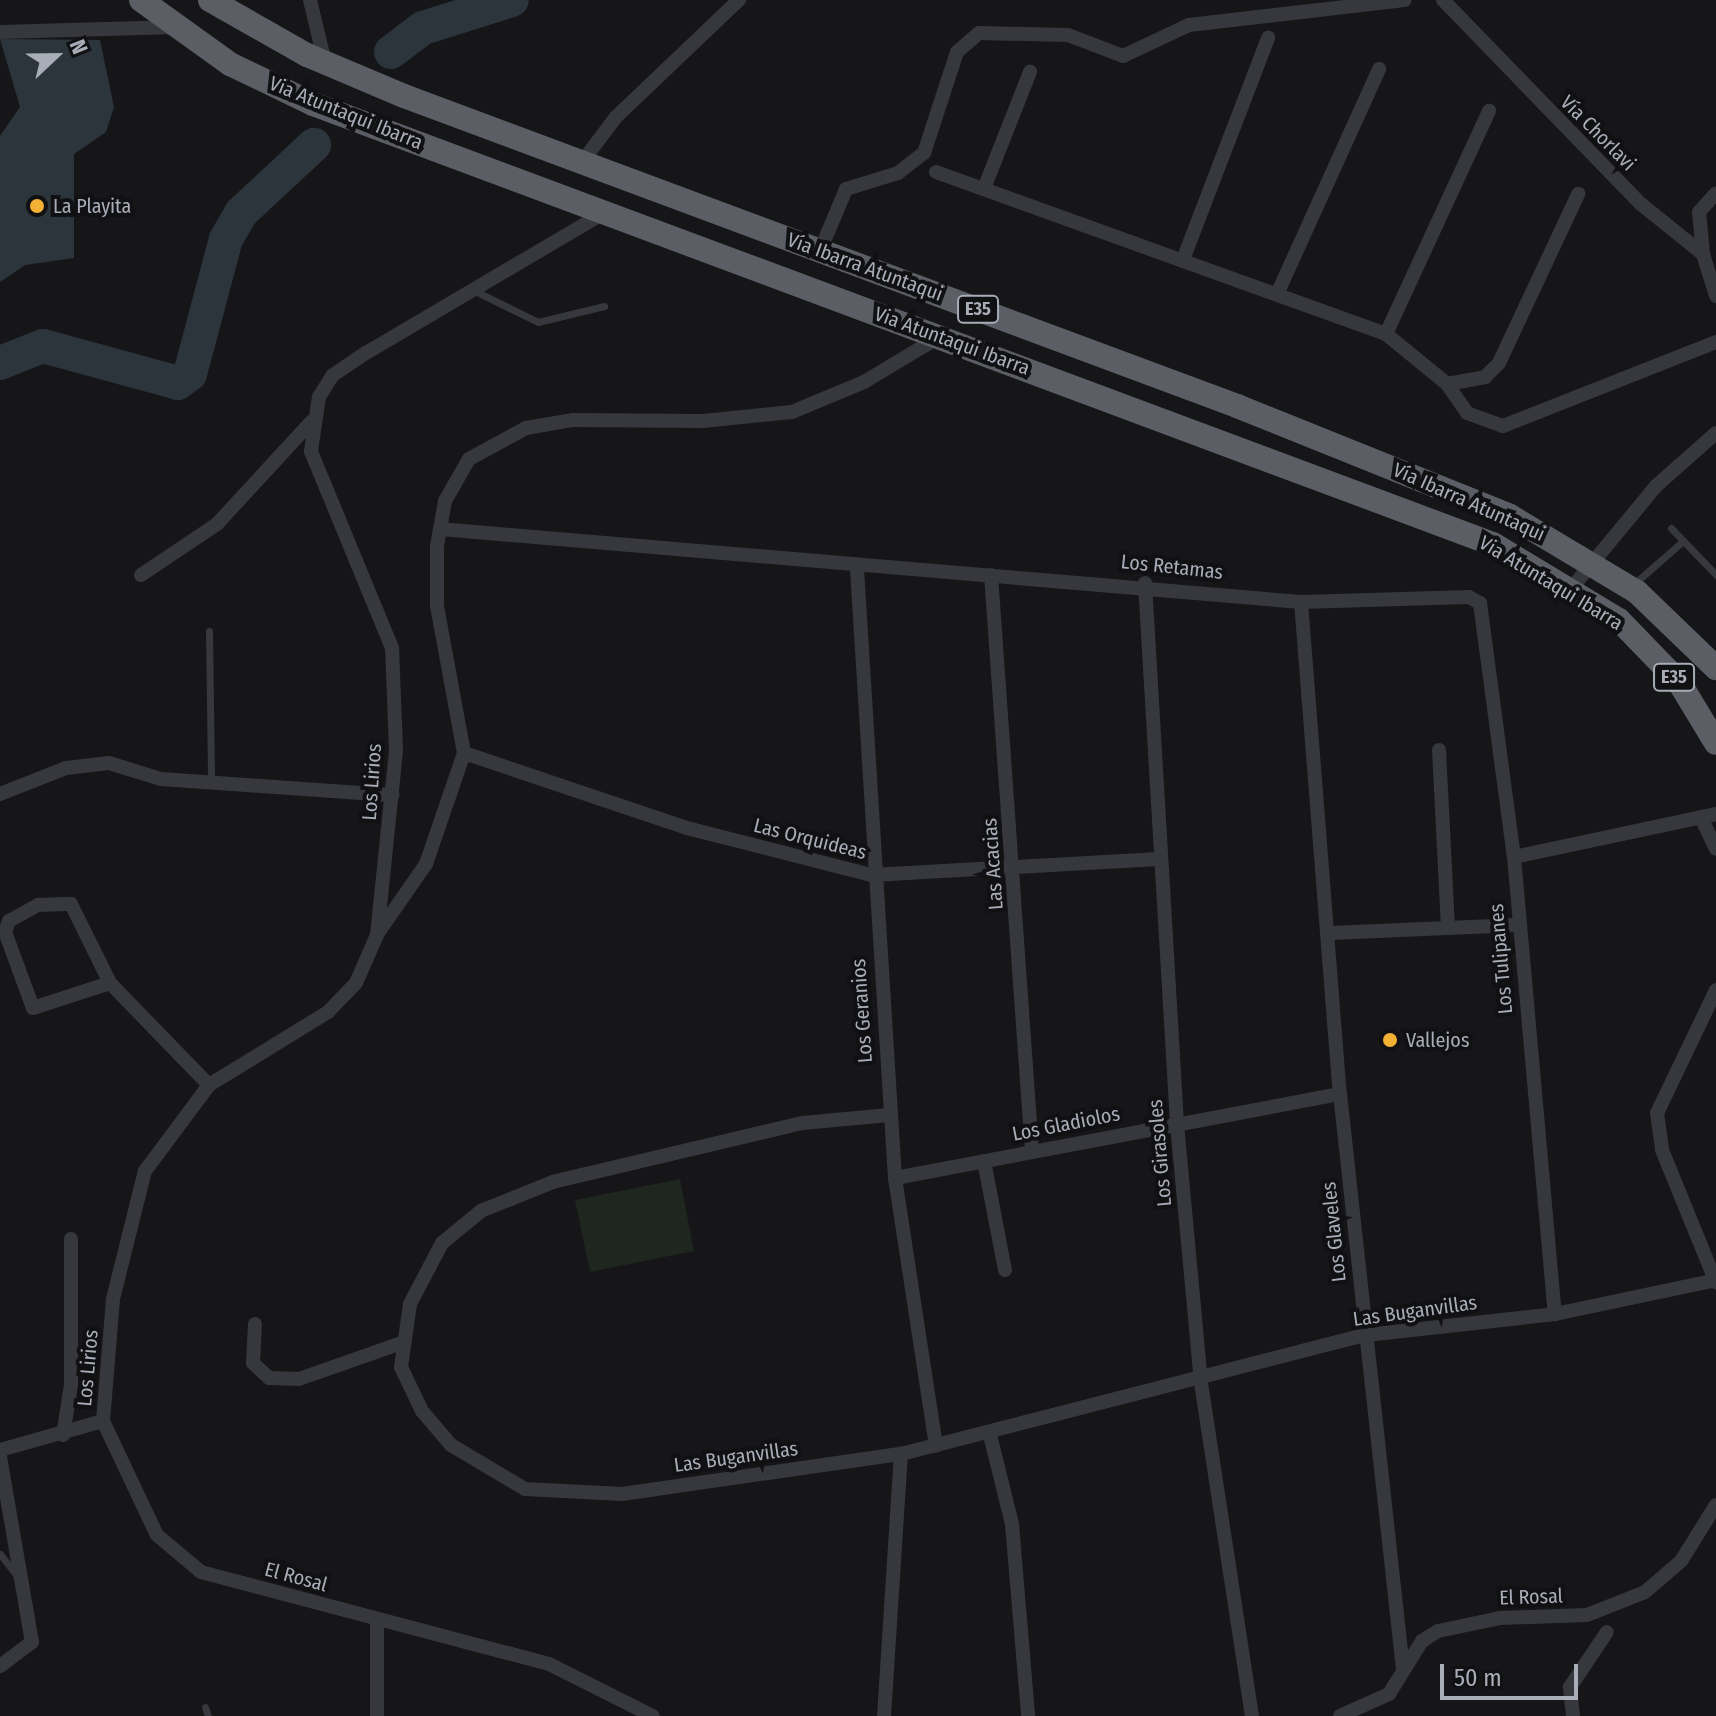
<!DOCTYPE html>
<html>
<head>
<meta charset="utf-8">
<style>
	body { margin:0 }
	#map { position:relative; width:1716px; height:1716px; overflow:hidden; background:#161618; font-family:"Fira Sans Condensed",sans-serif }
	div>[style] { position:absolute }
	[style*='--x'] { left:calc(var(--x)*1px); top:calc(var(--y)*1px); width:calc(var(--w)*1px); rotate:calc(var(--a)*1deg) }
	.green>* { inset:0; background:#1e261f }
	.water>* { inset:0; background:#2c353c }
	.river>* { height:34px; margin:-17px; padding:0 17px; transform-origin:17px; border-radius:17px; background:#2c353c }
	.service>* { height:7px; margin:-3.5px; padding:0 3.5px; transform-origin:3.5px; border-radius:3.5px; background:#37383d }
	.minor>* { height:14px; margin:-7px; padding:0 7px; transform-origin:7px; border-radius:7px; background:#37383d }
	.trunk>* { height:24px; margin:-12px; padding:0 12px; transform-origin:12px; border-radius:12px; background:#5b5e65 }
	.dots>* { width:22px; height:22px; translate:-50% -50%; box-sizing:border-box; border:4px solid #111113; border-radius:50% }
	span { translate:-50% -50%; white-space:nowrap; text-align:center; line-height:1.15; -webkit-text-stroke:8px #111113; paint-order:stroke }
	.shield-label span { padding:2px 6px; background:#111113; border:2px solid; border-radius:6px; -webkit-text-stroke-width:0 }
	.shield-label { font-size:18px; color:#a8adb8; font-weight:700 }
	.street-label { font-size:20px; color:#a8adb8 }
	.poi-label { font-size:20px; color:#a8adb8 }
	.left { translate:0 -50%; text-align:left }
	.north { position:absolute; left:16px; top:16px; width:80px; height:80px; -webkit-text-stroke:6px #111113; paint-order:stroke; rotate:68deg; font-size:22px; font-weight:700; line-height:32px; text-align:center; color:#a8adb8 }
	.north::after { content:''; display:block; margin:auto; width:28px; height:36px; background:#a8adb8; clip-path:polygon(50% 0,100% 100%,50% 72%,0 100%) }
	.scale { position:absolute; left:1440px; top:1664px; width:138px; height:36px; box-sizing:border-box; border:4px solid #a8adb8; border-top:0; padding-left:10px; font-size:24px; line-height:28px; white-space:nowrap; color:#a8adb8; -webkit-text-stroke:6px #111113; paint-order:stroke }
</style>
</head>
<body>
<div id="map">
	<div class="green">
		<i style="clip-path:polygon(680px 1179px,694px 1251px,590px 1272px,575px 1200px)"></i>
	</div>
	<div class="water">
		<i style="clip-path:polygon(0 39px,100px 40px,114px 107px,106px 132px,74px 154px,74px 258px,25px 265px,0 282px,0 136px,20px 107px)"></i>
	</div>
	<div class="river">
		<i style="--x:391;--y:52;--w:40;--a:-37"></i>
		<i style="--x:423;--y:28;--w:93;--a:-17.5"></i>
		<i style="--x:0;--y:363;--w:46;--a:-21.6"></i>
		<i style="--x:43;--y:346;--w:140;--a:15.3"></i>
		<i style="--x:178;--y:383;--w:15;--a:-37"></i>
		<i style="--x:190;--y:374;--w:140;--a:-75.1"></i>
		<i style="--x:226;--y:239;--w:30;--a:-60"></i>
		<i style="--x:241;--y:213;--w:100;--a:-43"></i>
	</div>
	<div class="service">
		<i style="--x:475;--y:291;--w:70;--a:26.2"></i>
		<i style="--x:538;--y:322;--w:68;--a:-13.6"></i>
		<i style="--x:1671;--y:528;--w:65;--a:46.2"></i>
		<i style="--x:1635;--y:583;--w:64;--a:-41.2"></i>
		<i style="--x:209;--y:631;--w:151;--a:89.2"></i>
		<i style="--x:0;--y:1554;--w:31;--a:52"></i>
		<i style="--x:205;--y:1707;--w:9;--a:72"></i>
	</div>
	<div class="minor">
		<i style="--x:310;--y:0;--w:65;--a:76.6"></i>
		<i style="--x:1443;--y:0;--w:284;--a:45.9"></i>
		<i style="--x:1641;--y:204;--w:80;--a:38.9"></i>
		<i style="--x:1703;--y:254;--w:44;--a:72.8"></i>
		<i style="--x:0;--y:32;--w:176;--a:-1.6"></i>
		<i style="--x:582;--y:162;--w:56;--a:-52.9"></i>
		<i style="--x:616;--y:117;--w:170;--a:-43.6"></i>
		<i style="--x:936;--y:172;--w:478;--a:19.8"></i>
		<i style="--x:1386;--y:334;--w:79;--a:39.3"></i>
		<i style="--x:1447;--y:384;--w:35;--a:55"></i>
		<i style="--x:1467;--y:413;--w:38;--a:20"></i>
		<i style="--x:1503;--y:426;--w:229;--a:-21.5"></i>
		<i style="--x:985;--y:186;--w:123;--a:-68.5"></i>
		<i style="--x:820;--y:251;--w:67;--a:-67.2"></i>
		<i style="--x:846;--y:189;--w:54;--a:-17.1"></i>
		<i style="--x:898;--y:173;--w:33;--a:-38"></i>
		<i style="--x:924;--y:153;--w:106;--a:-71.9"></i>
		<i style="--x:957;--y:52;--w:29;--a:-41"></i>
		<i style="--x:979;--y:33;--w:89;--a:1.3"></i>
		<i style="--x:1068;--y:35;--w:59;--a:20.9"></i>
		<i style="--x:1123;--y:56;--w:73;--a:-25.2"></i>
		<i style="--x:1189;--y:25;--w:217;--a:-6.6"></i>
		<i style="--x:1703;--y:254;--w:42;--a:-95.4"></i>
		<i style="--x:1699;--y:212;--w:25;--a:-48"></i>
		<i style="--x:1184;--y:257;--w:235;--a:-69"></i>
		<i style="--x:1278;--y:292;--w:245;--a:-65.6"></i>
		<i style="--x:1386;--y:334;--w:246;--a:-65.2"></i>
		<i style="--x:1447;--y:384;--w:39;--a:-10"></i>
		<i style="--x:1485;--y:377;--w:20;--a:-45"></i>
		<i style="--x:1499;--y:363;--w:187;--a:-64.9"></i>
		<i style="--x:440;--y:529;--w:864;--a:4.85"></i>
		<i style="--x:1301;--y:602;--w:168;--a:-1.7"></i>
		<i style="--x:1469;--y:597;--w:13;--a:29"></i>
		<i style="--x:1480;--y:603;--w:256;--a:82.4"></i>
		<i style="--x:1514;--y:857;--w:459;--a:84.9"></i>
		<i style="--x:857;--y:569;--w:610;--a:86.43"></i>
		<i style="--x:895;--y:1178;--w:271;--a:81.3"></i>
		<i style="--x:141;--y:575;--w:92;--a:-33.9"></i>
		<i style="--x:217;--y:524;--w:139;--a:-47.3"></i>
		<i style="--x:991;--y:575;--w:577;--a:85.93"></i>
		<i style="--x:1145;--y:583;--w:542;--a:86.61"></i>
		<i style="--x:1177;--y:1124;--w:260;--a:84.7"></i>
		<i style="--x:1201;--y:1383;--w:337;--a:81.3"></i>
		<i style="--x:1570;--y:590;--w:135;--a:-50.4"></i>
		<i style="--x:1656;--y:486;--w:80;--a:-41.5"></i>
		<i style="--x:1301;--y:602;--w:494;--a:85.5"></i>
		<i style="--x:1340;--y:1094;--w:578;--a:83.75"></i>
		<i style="--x:1439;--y:750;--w:178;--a:87.1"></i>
		<i style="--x:464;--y:753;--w:235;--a:18.6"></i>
		<i style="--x:687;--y:828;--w:191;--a:14.3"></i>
		<i style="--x:872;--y:875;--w:287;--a:-3.2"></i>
		<i style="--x:0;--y:794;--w:71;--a:-21.5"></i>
		<i style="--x:66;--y:768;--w:43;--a:-6.6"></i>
		<i style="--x:109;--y:763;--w:54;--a:17.1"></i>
		<i style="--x:161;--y:779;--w:232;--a:4"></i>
		<i style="--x:1701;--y:817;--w:35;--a:65"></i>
		<i style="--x:1514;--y:857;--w:207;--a:-12"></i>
		<i style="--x:378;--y:933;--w:84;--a:-55.2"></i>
		<i style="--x:426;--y:864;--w:117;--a:-71.1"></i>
		<i style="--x:464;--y:753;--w:149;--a:-100.4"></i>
		<i style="--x:437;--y:606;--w:60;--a:-90"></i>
		<i style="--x:437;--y:546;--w:46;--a:-79.9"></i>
		<i style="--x:445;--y:501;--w:48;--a:-60.3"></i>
		<i style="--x:469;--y:459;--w:65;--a:-28.5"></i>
		<i style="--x:526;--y:428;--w:48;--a:-9.7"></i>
		<i style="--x:573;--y:420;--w:130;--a:0.4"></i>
		<i style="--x:703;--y:421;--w:89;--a:-5.8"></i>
		<i style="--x:792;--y:412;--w:78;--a:-22.6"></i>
		<i style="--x:864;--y:382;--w:87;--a:-31"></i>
		<i style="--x:1331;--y:933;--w:186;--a:-2.5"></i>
		<i style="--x:110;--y:983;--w:81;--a:162"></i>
		<i style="--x:33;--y:1008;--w:81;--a:-110.2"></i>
		<i style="--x:5;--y:932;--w:12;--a:-70"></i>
		<i style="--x:9;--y:921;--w:33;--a:-29"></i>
		<i style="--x:38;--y:905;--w:33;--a:-2"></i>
		<i style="--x:71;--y:904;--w:88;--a:63.7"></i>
		<i style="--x:110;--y:983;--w:142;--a:45.9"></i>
		<i style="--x:1716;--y:990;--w:136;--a:115.6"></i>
		<i style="--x:1657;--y:1113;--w:37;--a:82"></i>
		<i style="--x:1662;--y:1150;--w:143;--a:67.8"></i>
		<i style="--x:889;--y:1115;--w:87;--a:174.7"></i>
		<i style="--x:802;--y:1123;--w:256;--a:166.7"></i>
		<i style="--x:553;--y:1182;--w:78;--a:158.1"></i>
		<i style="--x:481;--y:1211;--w:50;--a:140.6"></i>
		<i style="--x:442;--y:1243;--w:69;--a:117.7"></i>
		<i style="--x:410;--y:1304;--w:64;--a:98.1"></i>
		<i style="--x:401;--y:1367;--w:49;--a:64.5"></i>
		<i style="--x:422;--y:1411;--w:45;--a:49.5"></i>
		<i style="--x:451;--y:1445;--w:86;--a:30.7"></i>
		<i style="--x:525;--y:1489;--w:97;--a:3"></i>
		<i style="--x:622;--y:1494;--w:282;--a:-8.2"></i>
		<i style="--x:901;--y:1454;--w:480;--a:-14.4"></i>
		<i style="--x:1366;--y:1335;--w:190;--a:-6.3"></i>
		<i style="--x:1555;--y:1314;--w:165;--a:-11.9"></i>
		<i style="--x:984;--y:1161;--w:111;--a:79.1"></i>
		<i style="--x:895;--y:1178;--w:453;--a:-10.7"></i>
		<i style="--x:255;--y:1324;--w:39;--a:93"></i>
		<i style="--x:253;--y:1363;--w:22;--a:43"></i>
		<i style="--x:269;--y:1378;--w:30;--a:2"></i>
		<i style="--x:299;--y:1379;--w:109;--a:-19.3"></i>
		<i style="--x:103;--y:1421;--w:122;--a:-85.3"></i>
		<i style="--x:113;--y:1299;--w:132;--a:-76"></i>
		<i style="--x:145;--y:1171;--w:107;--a:-53.3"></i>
		<i style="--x:209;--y:1085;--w:140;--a:-31.5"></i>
		<i style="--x:328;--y:1012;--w:40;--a:-46"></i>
		<i style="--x:356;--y:983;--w:52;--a:-66.4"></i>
		<i style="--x:377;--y:935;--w:186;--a:-84.1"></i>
		<i style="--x:396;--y:750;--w:102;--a:-92.2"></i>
		<i style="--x:392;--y:648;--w:213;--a:-112.4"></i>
		<i style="--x:311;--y:451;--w:55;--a:-81.6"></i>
		<i style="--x:319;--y:397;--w:26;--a:-58"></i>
		<i style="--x:333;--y:375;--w:40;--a:-34"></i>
		<i style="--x:366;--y:353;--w:277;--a:-30.5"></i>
		<i style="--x:63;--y:1435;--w:51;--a:-80.9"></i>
		<i style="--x:71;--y:1385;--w:146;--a:-90"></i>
		<i style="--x:990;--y:1435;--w:92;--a:76.1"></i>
		<i style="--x:1012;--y:1524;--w:193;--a:85.2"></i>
		<i style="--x:0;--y:1450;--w:107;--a:-15.7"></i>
		<i style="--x:103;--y:1421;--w:126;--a:64.7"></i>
		<i style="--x:157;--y:1535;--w:57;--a:40.1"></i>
		<i style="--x:201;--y:1572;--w:360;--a:14.8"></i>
		<i style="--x:549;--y:1664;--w:116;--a:26.6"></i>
		<i style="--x:0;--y:1457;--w:188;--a:80.2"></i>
		<i style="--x:32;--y:1642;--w:40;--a:143"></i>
		<i style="--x:377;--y:1716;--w:96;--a:-90"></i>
		<i style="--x:884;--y:1716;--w:263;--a:-86.3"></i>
		<i style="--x:1340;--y:1716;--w:54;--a:-24.2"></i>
		<i style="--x:1389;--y:1694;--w:62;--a:-58.1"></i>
		<i style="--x:1422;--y:1641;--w:19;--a:-32"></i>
		<i style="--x:1438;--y:1631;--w:63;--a:-11.8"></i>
		<i style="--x:1500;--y:1618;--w:87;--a:-2"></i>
		<i style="--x:1587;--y:1615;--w:62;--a:-21.6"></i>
		<i style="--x:1645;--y:1592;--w:48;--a:-40.7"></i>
		<i style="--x:1681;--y:1561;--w:66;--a:-58"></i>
		<i style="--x:1573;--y:1716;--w:29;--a:-96"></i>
		<i style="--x:1570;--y:1687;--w:66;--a:-56.1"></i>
	</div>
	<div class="trunk">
		<i style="--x:141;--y:0;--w:110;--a:35.7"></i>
		<i style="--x:230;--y:64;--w:92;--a:25.7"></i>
		<i style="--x:313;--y:104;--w:1259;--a:20.45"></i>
		<i style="--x:1493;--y:544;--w:147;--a:31.1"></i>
		<i style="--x:1619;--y:620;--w:86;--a:45.9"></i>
		<i style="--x:1679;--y:682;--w:71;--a:58.8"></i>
		<i style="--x:210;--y:0;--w:112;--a:29.6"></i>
		<i style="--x:307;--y:55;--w:105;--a:22.9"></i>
		<i style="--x:404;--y:96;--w:889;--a:20.41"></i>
		<i style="--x:1237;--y:406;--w:294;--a:21.9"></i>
		<i style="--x:1510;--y:516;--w:148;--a:30.9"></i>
		<i style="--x:1637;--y:592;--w:110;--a:43.9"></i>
	</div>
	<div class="dots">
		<i style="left:37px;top:206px;background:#f2b134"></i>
		<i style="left:1390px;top:1040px;background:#f2b134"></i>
	</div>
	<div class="shield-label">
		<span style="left:978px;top:309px">E35</span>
		<span style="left:1674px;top:677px">E35</span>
	</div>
	<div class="street-label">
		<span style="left:346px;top:113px;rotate:22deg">Via Atuntaqui Ibarra</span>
		<span style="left:1598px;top:133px;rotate:45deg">Vía Chorlavi</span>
		<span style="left:865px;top:267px;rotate:20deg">Vía Ibarra Atuntaqui</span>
		<span style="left:952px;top:341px;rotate:20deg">Via Atuntaqui Ibarra</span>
		<span style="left:1469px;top:502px;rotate:24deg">Vía Ibarra Atuntaqui</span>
		<span style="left:1172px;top:567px;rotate:6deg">Los Retamas</span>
		<span style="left:1551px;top:583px;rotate:31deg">Via Atuntaqui Ibarra</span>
		<span style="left:372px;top:782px;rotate:-86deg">Los Lirios</span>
		<span style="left:810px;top:839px;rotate:14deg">Las Orquideas</span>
		<span style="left:993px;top:864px;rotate:-94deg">Las Acacias</span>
		<span style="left:1501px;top:959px;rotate:-95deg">Los Tulipanes</span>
		<span style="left:862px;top:1011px;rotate:-94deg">Los Geranios</span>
		<span style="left:1066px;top:1124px;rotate:-11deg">Los Gladiolos</span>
		<span style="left:1160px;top:1153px;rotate:-95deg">Los Girasoles</span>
		<span style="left:1334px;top:1232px;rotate:-96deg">Los Glaveles</span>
		<span style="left:1415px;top:1311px;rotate:-8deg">Las Buganvillas</span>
		<span style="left:88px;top:1368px;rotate:-85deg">Los Lirios</span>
		<span style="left:736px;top:1457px;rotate:-8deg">Las Buganvillas</span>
		<span style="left:296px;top:1577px;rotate:15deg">El Rosal</span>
		<span style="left:1531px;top:1597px;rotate:-2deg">El Rosal</span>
	</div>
	<div class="poi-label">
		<span class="left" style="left:53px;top:206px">La Playita</span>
		<span class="left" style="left:1406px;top:1040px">Vallejos</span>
	</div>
	<div class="north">N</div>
	<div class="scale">50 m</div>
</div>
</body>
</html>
